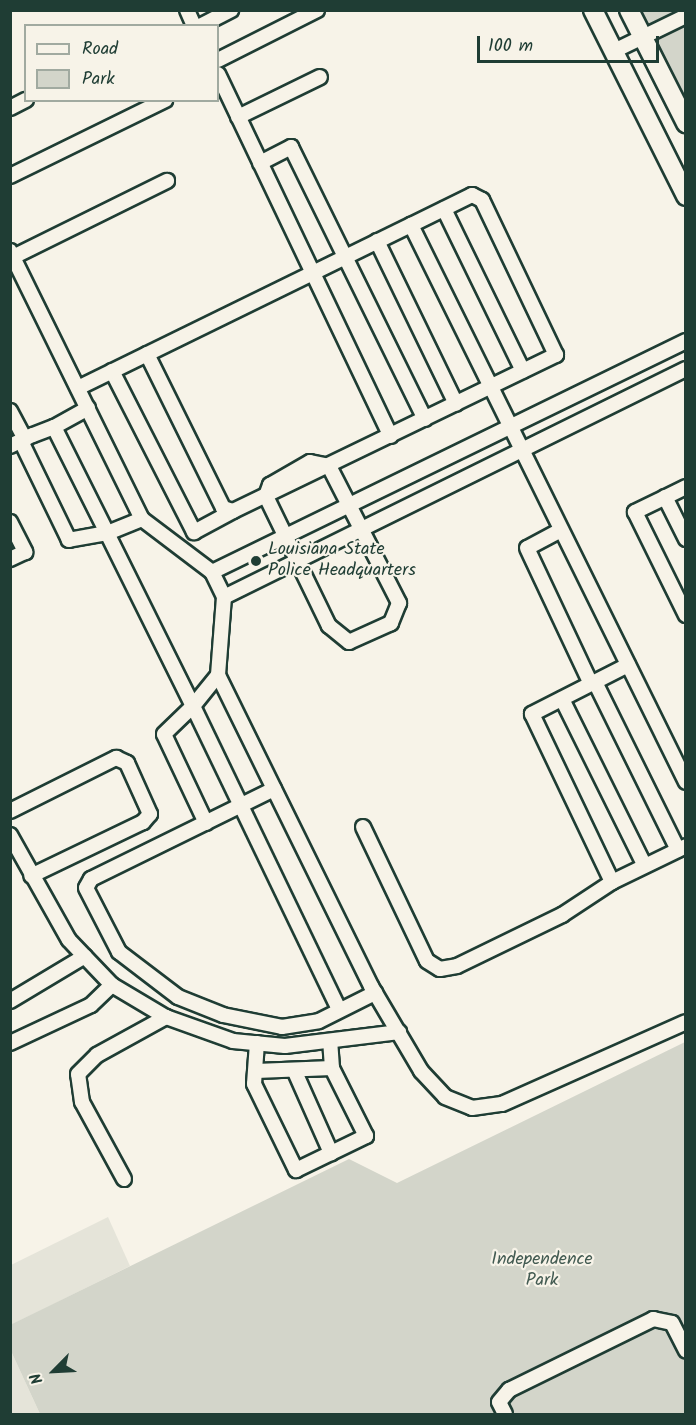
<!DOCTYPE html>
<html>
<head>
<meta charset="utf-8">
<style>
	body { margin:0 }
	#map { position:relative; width:696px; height:1425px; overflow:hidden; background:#f7f3e8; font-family:Kalam,sans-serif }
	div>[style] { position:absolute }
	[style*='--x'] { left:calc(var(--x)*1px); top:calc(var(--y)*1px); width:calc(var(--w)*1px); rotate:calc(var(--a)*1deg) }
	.built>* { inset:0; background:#e5e4d9 }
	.green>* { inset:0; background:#d3d5ca }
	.roads { filter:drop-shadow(2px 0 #1f3d34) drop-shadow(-2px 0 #1f3d34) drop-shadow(0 2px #1f3d34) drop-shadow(0 -2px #1f3d34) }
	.minor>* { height:14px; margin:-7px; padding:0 7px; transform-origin:7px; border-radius:7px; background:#f7f3e8 }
	.major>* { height:18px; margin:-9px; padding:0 9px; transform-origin:9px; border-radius:9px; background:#f7f3e8 }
	.dots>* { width:16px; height:16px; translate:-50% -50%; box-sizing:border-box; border:3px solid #f7f3e8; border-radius:50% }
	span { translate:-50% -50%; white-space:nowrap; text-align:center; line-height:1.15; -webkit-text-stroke:4.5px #f7f3e8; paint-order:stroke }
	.poi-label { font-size:18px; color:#1f3d34 }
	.left { translate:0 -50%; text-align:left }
	.park-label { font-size:18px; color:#435b52 }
	.frame { position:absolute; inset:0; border:12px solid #1f3d34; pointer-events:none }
	.legend { position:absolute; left:24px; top:24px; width:195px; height:78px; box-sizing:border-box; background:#f7f3e8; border:2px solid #a1aaa0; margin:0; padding:8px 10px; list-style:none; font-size:18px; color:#1f3d34 }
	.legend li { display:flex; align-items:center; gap:12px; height:30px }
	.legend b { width:30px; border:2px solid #a1aaa0 }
	.north { position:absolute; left:24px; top:1341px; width:60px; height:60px; -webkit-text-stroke:4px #f7f3e8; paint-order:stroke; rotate:246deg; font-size:16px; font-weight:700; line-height:24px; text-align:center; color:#1f3d34 }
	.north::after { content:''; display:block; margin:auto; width:21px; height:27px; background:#1f3d34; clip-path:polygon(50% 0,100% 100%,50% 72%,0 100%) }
	.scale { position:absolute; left:477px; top:36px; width:182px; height:27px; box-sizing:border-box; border:3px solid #1f3d34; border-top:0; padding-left:8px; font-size:18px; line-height:21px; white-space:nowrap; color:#1f3d34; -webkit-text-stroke:4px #f7f3e8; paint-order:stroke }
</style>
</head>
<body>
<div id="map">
	<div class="built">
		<i style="clip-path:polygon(108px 1217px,130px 1266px,11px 1325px,11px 1265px)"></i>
		<i style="clip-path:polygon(11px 1351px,40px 1414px,11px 1414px)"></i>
	</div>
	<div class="green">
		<i style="clip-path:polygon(632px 11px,685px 11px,685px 120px)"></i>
		<i style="clip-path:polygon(685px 1042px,685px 1414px,40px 1414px,11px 1351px,10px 1325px,349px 1159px,397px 1183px)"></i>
	</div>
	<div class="roads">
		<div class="minor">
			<i style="--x:187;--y:10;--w:17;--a:66"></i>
			<i style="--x:200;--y:26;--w:35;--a:-27"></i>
			<i style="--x:614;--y:51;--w:80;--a:-25.9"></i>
			<i style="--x:218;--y:60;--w:111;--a:-26.8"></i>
			<i style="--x:218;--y:74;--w:401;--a:64.5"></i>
			<i style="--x:10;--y:108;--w:18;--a:-27"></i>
			<i style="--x:238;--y:117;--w:91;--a:-26"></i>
			<i style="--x:260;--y:163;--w:35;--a:-27"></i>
			<i style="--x:291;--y:147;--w:303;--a:63.8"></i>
			<i style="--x:10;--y:176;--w:173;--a:-26.1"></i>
			<i style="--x:444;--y:209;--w:180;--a:64"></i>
			<i style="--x:377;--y:241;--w:181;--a:64.1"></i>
			<i style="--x:10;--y:251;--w:299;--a:63.8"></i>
			<i style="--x:142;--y:519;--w:88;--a:37.1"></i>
			<i style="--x:212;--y:572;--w:28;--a:64"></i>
			<i style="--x:224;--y:597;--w:78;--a:94.4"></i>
			<i style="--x:218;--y:675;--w:347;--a:63.8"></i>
			<i style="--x:371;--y:986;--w:99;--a:59.5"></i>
			<i style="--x:421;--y:1071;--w:35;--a:47"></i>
			<i style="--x:445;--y:1097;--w:29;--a:22"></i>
			<i style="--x:472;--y:1108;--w:30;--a:-8"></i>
			<i style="--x:502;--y:1104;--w:201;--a:-24"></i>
			<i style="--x:13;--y:257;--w:172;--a:-26.3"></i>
			<i style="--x:147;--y:354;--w:172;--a:63.7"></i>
			<i style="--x:223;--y:508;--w:10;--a:17"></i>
			<i style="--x:233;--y:511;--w:359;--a:-25.8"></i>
			<i style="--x:556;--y:355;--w:172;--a:-115.5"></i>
			<i style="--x:482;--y:200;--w:11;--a:-153"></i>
			<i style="--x:472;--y:195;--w:68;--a:153.8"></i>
			<i style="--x:112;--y:371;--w:181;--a:63"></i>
			<i style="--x:194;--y:532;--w:44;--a:-28.3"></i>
			<i style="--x:78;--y:388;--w:371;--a:-26.1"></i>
			<i style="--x:411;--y:225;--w:621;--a:63.72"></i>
			<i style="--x:10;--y:411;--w:32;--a:62"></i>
			<i style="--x:54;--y:427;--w:39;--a:-29"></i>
			<i style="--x:10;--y:446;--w:25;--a:-26"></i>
			<i style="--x:33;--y:435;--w:22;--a:-21"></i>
			<i style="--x:54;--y:427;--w:119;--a:63.4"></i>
			<i style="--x:107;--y:533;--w:39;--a:170"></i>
			<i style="--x:69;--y:540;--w:110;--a:-115.9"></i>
			<i style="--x:310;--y:462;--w:19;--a:12"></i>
			<i style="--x:329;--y:466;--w:154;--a:62.9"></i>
			<i style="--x:399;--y:603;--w:22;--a:112"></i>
			<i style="--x:391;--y:623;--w:46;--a:155.7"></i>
			<i style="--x:349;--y:642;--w:26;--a:-141"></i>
			<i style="--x:329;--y:626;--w:144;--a:-115.9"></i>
			<i style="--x:266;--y:496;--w:12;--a:-70"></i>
			<i style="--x:270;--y:485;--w:46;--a:-29.9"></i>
			<i style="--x:686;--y:487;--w:57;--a:153.9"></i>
			<i style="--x:635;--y:512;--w:115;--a:63.7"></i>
			<i style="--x:665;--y:497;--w:47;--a:63.4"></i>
			<i style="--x:142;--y:519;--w:38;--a:158"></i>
			<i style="--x:107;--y:533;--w:193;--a:63.6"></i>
			<i style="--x:193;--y:706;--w:40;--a:-51"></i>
			<i style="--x:10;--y:522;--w:34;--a:63"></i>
			<i style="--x:25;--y:552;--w:17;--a:155"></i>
			<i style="--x:561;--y:530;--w:38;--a:152"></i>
			<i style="--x:527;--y:548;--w:150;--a:64.8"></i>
			<i style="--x:212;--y:572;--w:527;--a:-25.98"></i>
			<i style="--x:224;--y:597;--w:515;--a:-26.27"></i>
			<i style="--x:628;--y:665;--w:108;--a:153"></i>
			<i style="--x:532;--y:714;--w:186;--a:64.5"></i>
			<i style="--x:612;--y:882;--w:82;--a:-25.9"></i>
			<i style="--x:595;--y:682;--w:187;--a:63.7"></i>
			<i style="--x:562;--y:699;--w:186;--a:63.6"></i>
			<i style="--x:274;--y:789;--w:204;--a:153.8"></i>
			<i style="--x:91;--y:879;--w:10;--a:119"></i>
			<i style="--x:86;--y:888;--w:72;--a:62.7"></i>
			<i style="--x:119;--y:952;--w:74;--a:37.3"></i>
			<i style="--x:178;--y:997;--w:48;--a:21.8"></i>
			<i style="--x:223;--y:1015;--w:60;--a:11.5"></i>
			<i style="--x:282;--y:1027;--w:37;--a:-9"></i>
			<i style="--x:319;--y:1021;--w:63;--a:-26.6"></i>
			<i style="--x:10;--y:811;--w:119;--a:-26.6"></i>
			<i style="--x:116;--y:758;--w:12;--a:24"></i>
			<i style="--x:127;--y:763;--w:56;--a:65.7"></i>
			<i style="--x:150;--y:814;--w:11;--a:131"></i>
			<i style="--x:143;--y:822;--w:124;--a:154.3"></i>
			<i style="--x:206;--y:823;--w:98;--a:-115.3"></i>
			<i style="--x:164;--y:734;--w:40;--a:-44"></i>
			<i style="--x:193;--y:706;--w:337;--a:64.3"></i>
			<i style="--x:363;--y:827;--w:148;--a:64.5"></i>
			<i style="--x:427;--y:961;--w:15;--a:32"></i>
			<i style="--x:440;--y:969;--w:17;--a:-10"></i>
			<i style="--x:457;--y:966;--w:117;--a:-25.9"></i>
			<i style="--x:562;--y:915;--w:60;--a:-33.4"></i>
			<i style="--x:10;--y:835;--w:120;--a:60.7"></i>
			<i style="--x:69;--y:940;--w:62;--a:46.3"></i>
			<i style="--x:112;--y:985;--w:63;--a:30.7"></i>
			<i style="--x:166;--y:1017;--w:71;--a:19.7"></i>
			<i style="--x:233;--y:1041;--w:52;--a:5.5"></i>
			<i style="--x:285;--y:1046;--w:115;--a:-7"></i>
			<i style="--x:10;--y:1001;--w:87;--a:-31"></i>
			<i style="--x:10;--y:1043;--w:89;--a:-25.1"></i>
			<i style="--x:91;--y:1005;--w:29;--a:-44"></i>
			<i style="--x:257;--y:1043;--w:41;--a:94.2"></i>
			<i style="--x:254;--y:1084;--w:96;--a:64"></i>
			<i style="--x:296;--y:1170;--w:78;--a:-25.9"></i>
			<i style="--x:366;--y:1136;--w:76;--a:-116.6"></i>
			<i style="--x:332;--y:1068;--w:26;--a:-94"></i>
			<i style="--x:256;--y:1071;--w:76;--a:-2.3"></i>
			<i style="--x:295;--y:1072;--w:89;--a:66"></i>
			<i style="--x:124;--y:1179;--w:88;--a:-118.6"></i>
			<i style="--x:82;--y:1102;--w:28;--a:-98"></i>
			<i style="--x:78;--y:1074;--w:27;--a:-45"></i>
			<i style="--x:97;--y:1055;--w:79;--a:-28.8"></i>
			<i style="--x:505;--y:1414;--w:13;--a:-117"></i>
			<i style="--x:499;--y:1402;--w:16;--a:-50"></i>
			<i style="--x:509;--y:1390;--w:161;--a:-26.2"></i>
			<i style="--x:653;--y:1319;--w:19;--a:12"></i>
			<i style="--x:672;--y:1323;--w:31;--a:63"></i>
		</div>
		<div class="major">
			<i style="--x:593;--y:10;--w:208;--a:63.4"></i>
			<i style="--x:629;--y:10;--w:127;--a:63.2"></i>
		</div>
	</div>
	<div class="dots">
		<i style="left:256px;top:561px;background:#1f3d34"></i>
	</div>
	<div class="poi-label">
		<span class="left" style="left:268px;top:561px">Louisiana State<br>Police Headquarters</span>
	</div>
	<div class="park-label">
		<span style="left:542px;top:1271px">Independence<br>Park</span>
	</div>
	<div class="frame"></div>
	<ul class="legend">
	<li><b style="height:8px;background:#f7f3e8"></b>Road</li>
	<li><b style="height:16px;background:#d3d5ca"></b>Park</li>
	</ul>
	<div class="north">N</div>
	<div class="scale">100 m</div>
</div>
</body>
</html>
